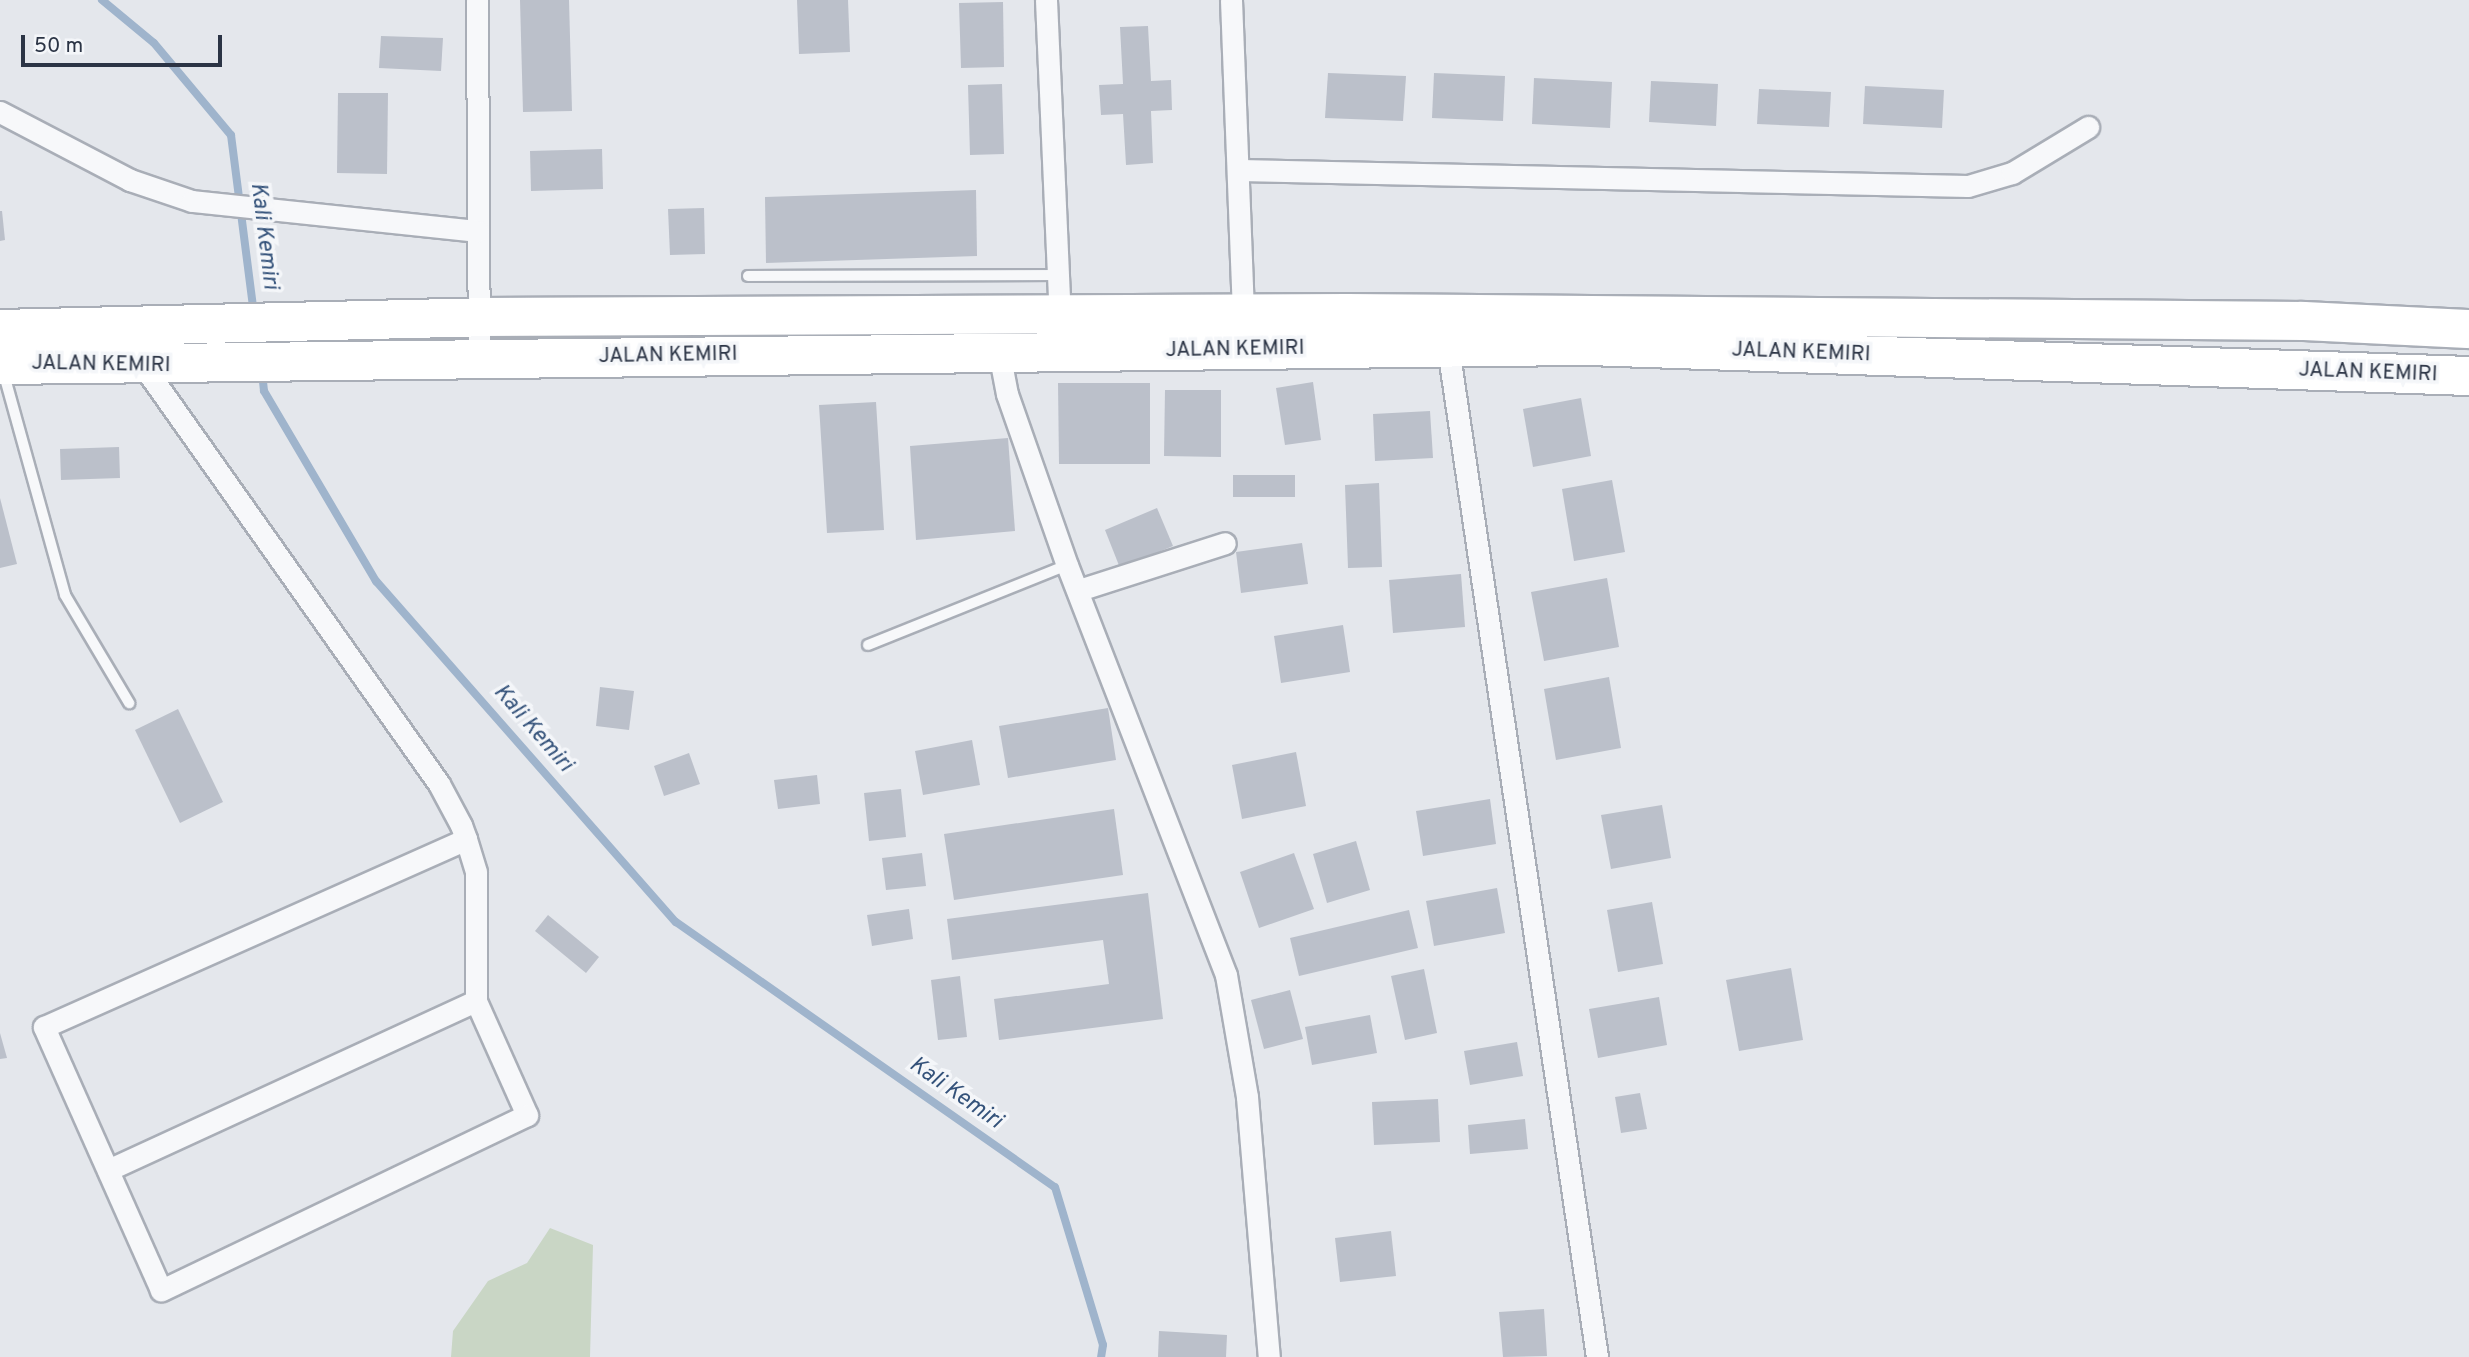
<!DOCTYPE html>
<html>
<head>
<meta charset="utf-8">
<style>
	body { margin:0 }
	#map { position:relative; width:2469px; height:1357px; overflow:hidden; background:#e4e7ec; font-family:Overpass,sans-serif }
	div>[style] { position:absolute }
	[style*='--x'] { left:calc(var(--x)*1px); top:calc(var(--y)*1px); width:calc(var(--w)*1px); rotate:calc(var(--a)*1deg) }
	.green>* { inset:0; background:#c9d6c5 }
	.stream>* { height:8px; margin:-4px; padding:0 4px; transform-origin:4px; border-radius:4px; background:#9fb4cc }
	.building>* { inset:0; background:#bbc0ca }
	.roads { filter:drop-shadow(2px 0 #a9aeb7) drop-shadow(-2px 0 #a9aeb7) drop-shadow(0 2px #a9aeb7) drop-shadow(0 -2px #a9aeb7) }
	.lane>* { height:10px; margin:-5px; padding:0 5px; transform-origin:5px; border-radius:5px; background:#f7f8fa }
	.street>* { height:21px; margin:-10.5px; padding:0 10.5px; transform-origin:10.5px; border-radius:10.5px; background:#f7f8fa }
	.highway>* { height:38px; margin:-19px; padding:0 19px; transform-origin:19px; border-radius:19px; background:#fff }
	span { translate:-50% -50%; white-space:nowrap; text-align:center; line-height:1.15; -webkit-text-stroke:7px #f4f6f9; paint-order:stroke }
	.street-label { font-size:21px; color:#2b3445 }
	.water-label { font-size:23px; color:#34527a; font-style:italic }
	.scale { position:absolute; left:21px; top:35px; width:201px; height:32px; box-sizing:border-box; border:4px solid #2b3445; border-top:0; padding-left:9px; font-size:21px; line-height:24px; white-space:nowrap; color:#2b3445; -webkit-text-stroke:5px #f4f6f9; paint-order:stroke }
</style>
</head>
<body>
<div id="map">
	<div class="green">
		<i style="clip-path:polygon(550px 1228px,593px 1245px,590px 1357px,451px 1357px,453px 1331px,488px 1281px,527px 1263px)"></i>
	</div>
	<div class="stream">
		<i style="--x:102;--y:0;--w:67;--a:39.6"></i>
		<i style="--x:154;--y:43;--w:120;--a:50.1"></i>
		<i style="--x:231;--y:135;--w:180;--a:82.7"></i>
		<i style="--x:262;--y:372;--w:19;--a:84"></i>
		<i style="--x:264;--y:391;--w:221;--a:59.5"></i>
		<i style="--x:376;--y:581;--w:454;--a:48.7"></i>
		<i style="--x:676;--y:922;--w:462;--a:35"></i>
		<i style="--x:1055;--y:1187;--w:165;--a:73.1"></i>
		<i style="--x:1103;--y:1345;--w:12;--a:99"></i>
	</div>
	<div class="building">
		<i style="clip-path:polygon(520px 0,569px 0,572px 111px,523px 112px)"></i>
		<i style="clip-path:polygon(797px 0,848px 0,850px 52px,799px 54px)"></i>
		<i style="clip-path:polygon(1003px 2px,1004px 67px,961px 68px,959px 3px)"></i>
		<i style="clip-path:polygon(1148px 26px,1151px 81px,1171px 80px,1172px 110px,1151px 111px,1153px 163px,1126px 165px,1123px 114px,1101px 115px,1099px 85px,1123px 84px,1120px 27px)"></i>
		<i style="clip-path:polygon(381px 36px,443px 38px,441px 71px,379px 68px)"></i>
		<i style="clip-path:polygon(1328px 73px,1406px 76px,1403px 121px,1325px 118px)"></i>
		<i style="clip-path:polygon(1434px 73px,1505px 76px,1503px 121px,1432px 118px)"></i>
		<i style="clip-path:polygon(1534px 78px,1612px 82px,1610px 128px,1532px 124px)"></i>
		<i style="clip-path:polygon(1651px 81px,1718px 84px,1716px 126px,1649px 122px)"></i>
		<i style="clip-path:polygon(1002px 84px,1004px 154px,970px 155px,968px 85px)"></i>
		<i style="clip-path:polygon(1865px 86px,1944px 90px,1942px 128px,1863px 124px)"></i>
		<i style="clip-path:polygon(1759px 89px,1831px 92px,1829px 127px,1757px 124px)"></i>
		<i style="clip-path:polygon(338px 93px,388px 93px,387px 174px,337px 173px)"></i>
		<i style="clip-path:polygon(602px 149px,603px 189px,531px 191px,530px 151px)"></i>
		<i style="clip-path:polygon(976px 190px,977px 256px,766px 263px,765px 197px)"></i>
		<i style="clip-path:polygon(704px 208px,705px 254px,670px 255px,668px 209px)"></i>
		<i style="clip-path:polygon(0 211px,2px 211px,5px 240px,0 241px)"></i>
		<i style="clip-path:polygon(1313px 382px,1321px 440px,1285px 445px,1276px 388px)"></i>
		<i style="clip-path:polygon(1058px 383px,1150px 383px,1150px 464px,1059px 464px)"></i>
		<i style="clip-path:polygon(1165px 390px,1221px 390px,1221px 457px,1164px 456px)"></i>
		<i style="clip-path:polygon(1581px 398px,1591px 456px,1533px 467px,1523px 409px)"></i>
		<i style="clip-path:polygon(876px 402px,884px 530px,827px 533px,819px 405px)"></i>
		<i style="clip-path:polygon(1430px 411px,1433px 458px,1375px 461px,1373px 414px)"></i>
		<i style="clip-path:polygon(1008px 438px,1015px 531px,916px 540px,910px 446px)"></i>
		<i style="clip-path:polygon(119px 447px,120px 478px,61px 480px,60px 449px)"></i>
		<i style="clip-path:polygon(1233px 475px,1295px 475px,1295px 497px,1233px 497px)"></i>
		<i style="clip-path:polygon(1612px 480px,1625px 552px,1574px 561px,1562px 489px)"></i>
		<i style="clip-path:polygon(1379px 483px,1382px 567px,1348px 568px,1345px 485px)"></i>
		<i style="clip-path:polygon(0 498px,17px 564px,0 568px)"></i>
		<i style="clip-path:polygon(1157px 508px,1173px 546px,1120px 568px,1105px 530px)"></i>
		<i style="clip-path:polygon(1302px 543px,1308px 584px,1241px 593px,1236px 552px)"></i>
		<i style="clip-path:polygon(1461px 574px,1465px 627px,1393px 633px,1389px 580px)"></i>
		<i style="clip-path:polygon(1607px 578px,1619px 647px,1544px 661px,1531px 592px)"></i>
		<i style="clip-path:polygon(1343px 625px,1350px 672px,1281px 683px,1274px 636px)"></i>
		<i style="clip-path:polygon(1609px 677px,1621px 748px,1556px 760px,1544px 689px)"></i>
		<i style="clip-path:polygon(600px 687px,634px 691px,629px 730px,596px 726px)"></i>
		<i style="clip-path:polygon(1108px 708px,1116px 760px,1008px 778px,999px 726px)"></i>
		<i style="clip-path:polygon(178px 709px,223px 802px,180px 823px,135px 730px)"></i>
		<i style="clip-path:polygon(972px 740px,980px 785px,923px 795px,915px 751px)"></i>
		<i style="clip-path:polygon(1296px 752px,1306px 806px,1242px 819px,1232px 765px)"></i>
		<i style="clip-path:polygon(689px 753px,700px 784px,664px 796px,654px 766px)"></i>
		<i style="clip-path:polygon(817px 775px,820px 804px,778px 809px,774px 780px)"></i>
		<i style="clip-path:polygon(901px 789px,906px 837px,869px 841px,864px 793px)"></i>
		<i style="clip-path:polygon(1490px 799px,1496px 844px,1423px 856px,1416px 811px)"></i>
		<i style="clip-path:polygon(1662px 805px,1671px 858px,1611px 869px,1601px 815px)"></i>
		<i style="clip-path:polygon(1114px 809px,1123px 875px,954px 900px,944px 834px)"></i>
		<i style="clip-path:polygon(1356px 841px,1370px 890px,1327px 903px,1313px 854px)"></i>
		<i style="clip-path:polygon(922px 853px,926px 886px,886px 890px,882px 858px)"></i>
		<i style="clip-path:polygon(1294px 853px,1314px 909px,1259px 928px,1240px 872px)"></i>
		<i style="clip-path:polygon(1497px 888px,1505px 933px,1434px 946px,1426px 901px)"></i>
		<i style="clip-path:polygon(1148px 893px,1163px 1019px,999px 1040px,994px 999px,1109px 984px,1103px 940px,952px 960px,947px 919px)"></i>
		<i style="clip-path:polygon(1652px 902px,1663px 964px,1618px 972px,1607px 910px)"></i>
		<i style="clip-path:polygon(909px 909px,913px 939px,872px 946px,867px 915px)"></i>
		<i style="clip-path:polygon(1409px 910px,1418px 948px,1299px 976px,1290px 938px)"></i>
		<i style="clip-path:polygon(548px 915px,599px 957px,586px 973px,535px 931px)"></i>
		<i style="clip-path:polygon(1791px 968px,1803px 1040px,1739px 1051px,1726px 980px)"></i>
		<i style="clip-path:polygon(1424px 969px,1437px 1033px,1405px 1040px,1391px 976px)"></i>
		<i style="clip-path:polygon(960px 976px,967px 1037px,938px 1040px,931px 980px)"></i>
		<i style="clip-path:polygon(1290px 990px,1303px 1039px,1264px 1049px,1251px 1000px)"></i>
		<i style="clip-path:polygon(1659px 997px,1667px 1045px,1598px 1058px,1589px 1009px)"></i>
		<i style="clip-path:polygon(1370px 1015px,1377px 1053px,1312px 1065px,1305px 1027px)"></i>
		<i style="clip-path:polygon(0 1033px,7px 1058px,0 1059px)"></i>
		<i style="clip-path:polygon(1517px 1042px,1523px 1076px,1470px 1085px,1464px 1051px)"></i>
		<i style="clip-path:polygon(1640px 1093px,1647px 1129px,1621px 1133px,1615px 1097px)"></i>
		<i style="clip-path:polygon(1438px 1099px,1440px 1142px,1374px 1145px,1372px 1102px)"></i>
		<i style="clip-path:polygon(1525px 1119px,1528px 1149px,1470px 1154px,1468px 1125px)"></i>
		<i style="clip-path:polygon(1391px 1231px,1396px 1276px,1340px 1282px,1335px 1238px)"></i>
		<i style="clip-path:polygon(1544px 1309px,1547px 1356px,1503px 1357px,1499px 1312px)"></i>
		<i style="clip-path:polygon(1159px 1331px,1227px 1335px,1226px 1357px,1158px 1357px)"></i>
	</div>
	<div class="roads">
		<div class="lane">
			<i style="--x:748;--y:276;--w:309;--a:-0.2"></i>
			<i style="--x:3;--y:371;--w:232;--a:74.5"></i>
			<i style="--x:65;--y:595;--w:126;--a:59.3"></i>
			<i style="--x:868;--y:645;--w:214;--a:-21.9"></i>
		</div>
		<div class="street">
			<i style="--x:477;--y:0;--w:359;--a:89.7"></i>
			<i style="--x:1046;--y:0;--w:315;--a:87.5"></i>
			<i style="--x:1231;--y:0;--w:316;--a:87.8"></i>
			<i style="--x:0;--y:112;--w:147;--a:27.6"></i>
			<i style="--x:130;--y:180;--w:65;--a:18.7"></i>
			<i style="--x:192;--y:201;--w:287;--a:6"></i>
			<i style="--x:1240;--y:170;--w:728;--a:1.26"></i>
			<i style="--x:1968;--y:186;--w:46;--a:-16.5"></i>
			<i style="--x:2012;--y:173;--w:89;--a:-31.2"></i>
			<i style="--x:1447;--y:341;--w:1027;--a:81.6"></i>
			<i style="--x:998;--y:347;--w:48;--a:79.2"></i>
			<i style="--x:1007;--y:394;--w:181;--a:70.7"></i>
			<i style="--x:1067;--y:565;--w:440;--a:68.8"></i>
			<i style="--x:1226;--y:975;--w:124;--a:80.2"></i>
			<i style="--x:1247;--y:1097;--w:261;--a:85.2"></i>
			<i style="--x:142;--y:364;--w:514;--a:54.73"></i>
			<i style="--x:439;--y:784;--w:47;--a:61.8"></i>
			<i style="--x:461;--y:825;--w:15;--a:70"></i>
			<i style="--x:466;--y:839;--w:34;--a:73"></i>
			<i style="--x:476;--y:872;--w:129;--a:90"></i>
			<i style="--x:476;--y:1001;--w:125;--a:65.9"></i>
			<i style="--x:527;--y:1115;--w:406;--a:154.4"></i>
			<i style="--x:161;--y:1290;--w:288;--a:-114"></i>
			<i style="--x:44;--y:1027;--w:462;--a:-24"></i>
			<i style="--x:1079;--y:590;--w:153;--a:-17.8"></i>
			<i style="--x:108;--y:1170;--w:405;--a:-24.7"></i>
		</div>
		<div class="highway">
			<i style="--x:0;--y:329;--w:478;--a:-1.4"></i>
			<i style="--x:478;--y:317;--w:869;--a:-0.26"></i>
			<i style="--x:1347;--y:313;--w:956;--a:0.48"></i>
			<i style="--x:2303;--y:321;--w:166;--a:2.8"></i>
			<i style="--x:0;--y:365;--w:1588;--a:-0.69"></i>
			<i style="--x:1588;--y:346;--w:882;--a:1.95"></i>
		</div>
	</div>
	<div class="street-label">
		<span style="left:1235px;top:350px;rotate:-1deg">JALAN KEMIRI</span>
		<span style="left:1801px;top:353px;rotate:2deg">JALAN KEMIRI</span>
		<span style="left:668px;top:356px;rotate:-1deg">JALAN KEMIRI</span>
		<span style="left:101px;top:365px;rotate:1deg">JALAN KEMIRI</span>
		<span style="left:2368px;top:373px;rotate:2deg">JALAN KEMIRI</span>
	</div>
	<div class="water-label">
		<span style="left:263px;top:236px;rotate:83deg">Kali Kemiri</span>
		<span style="left:532px;top:729px;rotate:49deg">Kali Kemiri</span>
		<span style="left:955px;top:1094px;rotate:35deg">Kali Kemiri</span>
	</div>
	<div class="scale">50 m</div>
</div>
</body>
</html>
